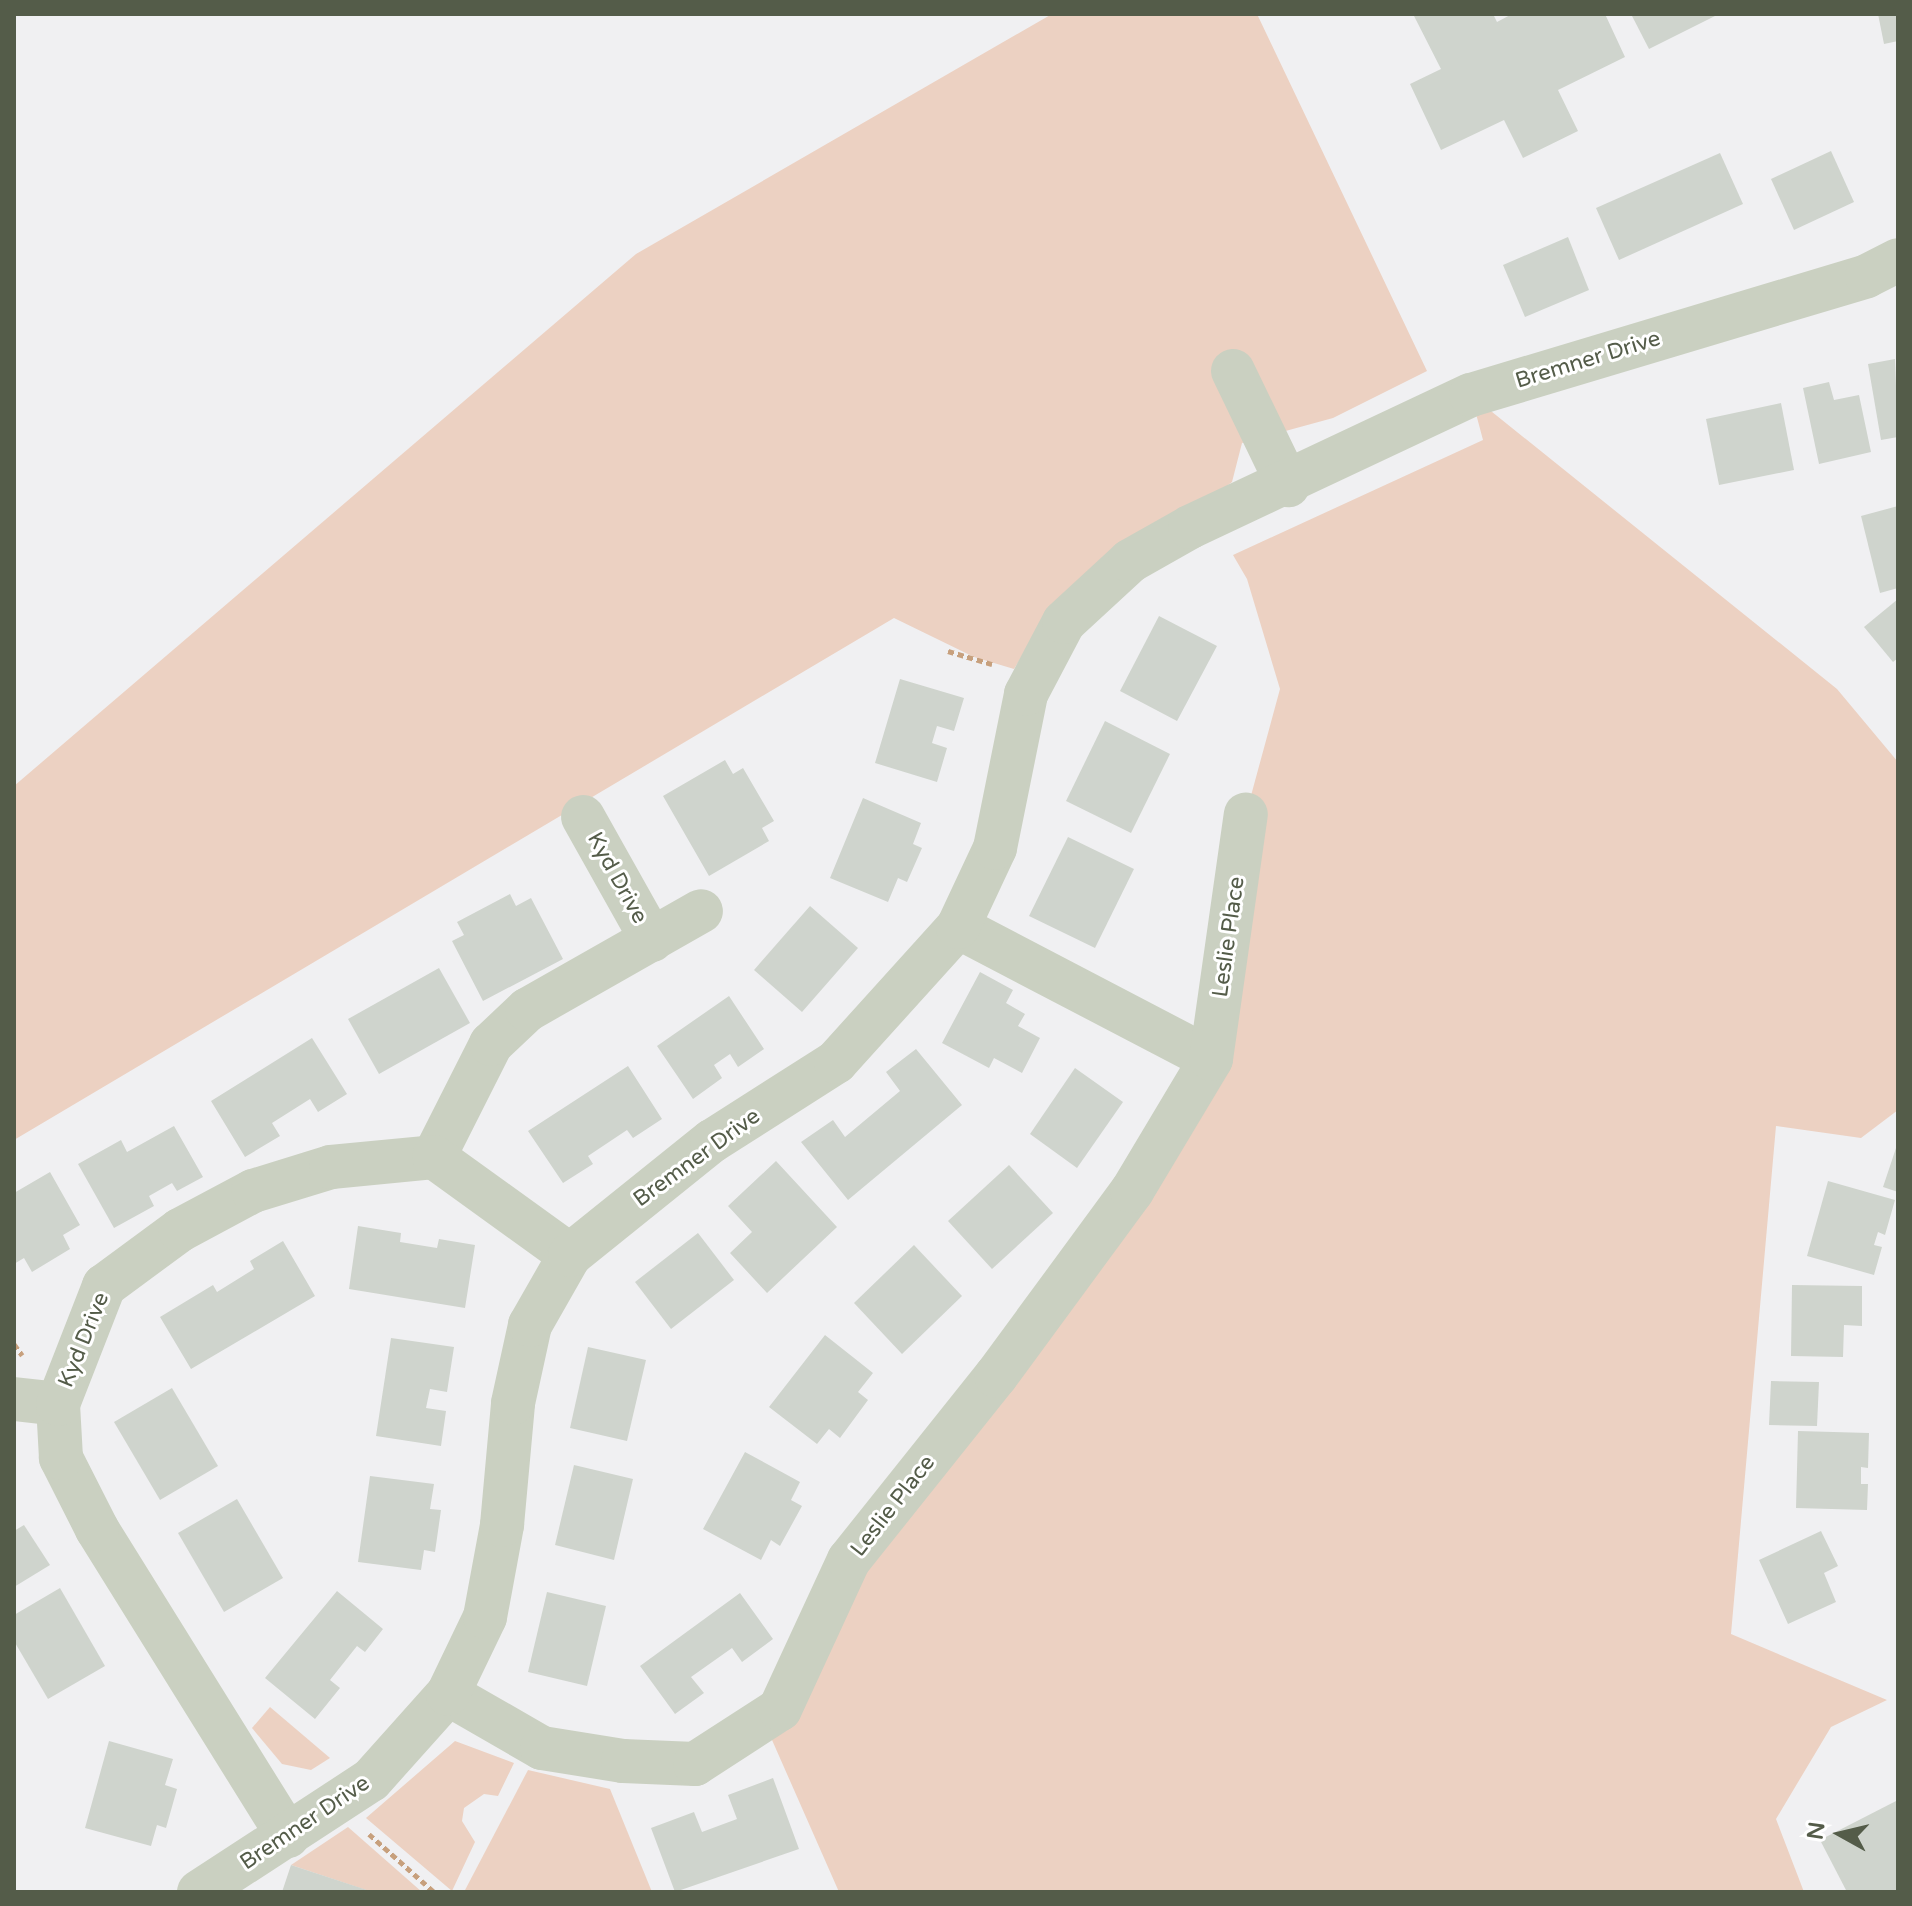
<!DOCTYPE html>
<html>
<head>
<meta charset="utf-8">
<style>
	body { margin:0 }
	#map { position:relative; width:1912px; height:1906px; overflow:hidden; background:#f0f0f2; font-family:"Varela Round",sans-serif }
	div>[style] { position:absolute }
	[style*='--x'] { left:calc(var(--x)*1px); top:calc(var(--y)*1px); width:calc(var(--w)*1px); rotate:calc(var(--a)*1deg) }
	.green>* { inset:0; background:#ecd1c2 }
	.building>* { inset:0; background:#cfd4cd }
	.path>* { height:5px; margin-top:-2.5px; transform-origin:0; background:repeating-linear-gradient(90deg,#c7a07d 0 6px,transparent 0 10px) }
	.minor>* { height:44px; margin:-22px; padding:0 22px; transform-origin:22px; border-radius:22px; background:#cad0c1 }
	span { translate:-50% -50%; white-space:nowrap; text-align:center; line-height:1.15; -webkit-text-stroke:6px #fff; paint-order:stroke }
	.street-label { font-size:22px; color:#545c49 }
	.frame { position:absolute; inset:0; border:16px solid #545c49; pointer-events:none }
	.north { position:absolute; left:1800px; top:1794px; width:80px; height:80px; -webkit-text-stroke:6px #fff; paint-order:stroke; rotate:278deg; font-size:22px; font-weight:700; line-height:32px; text-align:center; color:#545c49 }
	.north::after { content:''; display:block; margin:auto; width:28px; height:36px; background:#545c49; clip-path:polygon(50% 0,100% 100%,50% 72%,0 100%) }
</style>
</head>
<body>
<div id="map">
	<div class="green">
		<i style="clip-path:polygon(1052px 14px,1257px 14px,1427px 371px,1333px 418px,1242px 443px,1232px 482px,1034px 636px,1014px 669px,974px 657px,894px 618px,14px 1140px,14px 786px,636px 254px)"></i>
		<i style="clip-path:polygon(1471px 395px,1837px 689px,1898px 762px,1898px 1110px,1861px 1138px,1776px 1126px,1731px 1634px,1887px 1700px,1831px 1727px,1776px 1819px,1804px 1892px,839px 1892px,772px 1740px,849px 1560px,1211px 1059px,1246px 814px,1280px 689px,1247px 579px,1233px 555px,1483px 440px)"></i>
		<i style="clip-path:polygon(270px 1707px,330px 1758px,311px 1770px,282px 1764px,252px 1728px)"></i>
		<i style="clip-path:polygon(455px 1741px,514px 1763px,498px 1796px,484px 1794px,464px 1808px,462px 1821px,475px 1842px,452px 1891px,366px 1818px)"></i>
		<i style="clip-path:polygon(528px 1770px,610px 1789px,652px 1892px,464px 1892px)"></i>
		<i style="clip-path:polygon(348px 1827px,422px 1892px,372px 1892px,291px 1865px)"></i>
	</div>
	<div class="building">
		<i style="clip-path:polygon(1413px 14px,1493px 14px,1497px 22px,1512px 14px,1605px 14px,1625px 57px,1558px 90px,1578px 131px,1523px 158px,1504px 120px,1441px 150px,1410px 84px,1441px 69px)"></i>
		<i style="clip-path:polygon(1631px 14px,1719px 14px,1649px 49px)"></i>
		<i style="clip-path:polygon(1878px 14px,1898px 14px,1898px 41px,1884px 44px)"></i>
		<i style="clip-path:polygon(1831px 151px,1854px 202px,1794px 230px,1771px 179px)"></i>
		<i style="clip-path:polygon(1720px 153px,1743px 204px,1619px 260px,1596px 208px)"></i>
		<i style="clip-path:polygon(1568px 237px,1589px 290px,1525px 317px,1503px 265px)"></i>
		<i style="clip-path:polygon(1895px 359px,1898px 437px,1881px 440px,1868px 364px)"></i>
		<i style="clip-path:polygon(1829px 382px,1834px 400px,1859px 395px,1871px 452px,1819px 464px,1803px 388px)"></i>
		<i style="clip-path:polygon(1781px 403px,1794px 470px,1719px 485px,1706px 419px)"></i>
		<i style="clip-path:polygon(1898px 506px,1898px 588px,1880px 593px,1861px 516px)"></i>
		<i style="clip-path:polygon(1898px 599px,1898px 658px,1893px 662px,1864px 627px)"></i>
		<i style="clip-path:polygon(1159px 616px,1217px 646px,1177px 721px,1120px 691px)"></i>
		<i style="clip-path:polygon(900px 679px,964px 698px,954px 731px,937px 726px,932px 743px,947px 748px,937px 782px,875px 763px)"></i>
		<i style="clip-path:polygon(1105px 721px,1170px 754px,1131px 833px,1066px 801px)"></i>
		<i style="clip-path:polygon(725px 760px,733px 774px,743px 768px,774px 821px,762px 828px,769px 841px,709px 876px,663px 796px)"></i>
		<i style="clip-path:polygon(863px 798px,921px 823px,913px 844px,922px 848px,907px 882px,898px 878px,888px 902px,830px 878px)"></i>
		<i style="clip-path:polygon(1068px 837px,1134px 869px,1095px 948px,1029px 916px)"></i>
		<i style="clip-path:polygon(510px 894px,516px 906px,531px 898px,563px 959px,483px 1001px,452px 941px,464px 935px,457px 922px)"></i>
		<i style="clip-path:polygon(810px 906px,858px 948px,802px 1012px,754px 970px)"></i>
		<i style="clip-path:polygon(439px 968px,470px 1023px,379px 1074px,348px 1019px)"></i>
		<i style="clip-path:polygon(980px 972px,1013px 990px,1006px 1003px,1025px 1014px,1018px 1026px,1040px 1038px,1022px 1073px,994px 1058px,989px 1068px,942px 1043px)"></i>
		<i style="clip-path:polygon(729px 996px,764px 1049px,738px 1067px,730px 1054px,714px 1065px,722px 1078px,693px 1099px,657px 1046px)"></i>
		<i style="clip-path:polygon(312px 1038px,347px 1094px,318px 1112px,310px 1099px,272px 1123px,280px 1136px,245px 1157px,211px 1101px)"></i>
		<i style="clip-path:polygon(916px 1049px,962px 1105px,848px 1200px,801px 1142px,833px 1120px,845px 1137px,900px 1091px,886px 1072px)"></i>
		<i style="clip-path:polygon(628px 1066px,662px 1119px,633px 1138px,627px 1130px,588px 1156px,593px 1164px,563px 1183px,528px 1131px)"></i>
		<i style="clip-path:polygon(1075px 1068px,1123px 1102px,1077px 1168px,1030px 1134px)"></i>
		<i style="clip-path:polygon(174px 1126px,203px 1177px,177px 1191px,172px 1183px,149px 1196px,154px 1206px,114px 1228px,78px 1164px,121px 1140px,127px 1152px)"></i>
		<i style="clip-path:polygon(1897px 1145px,1898px 1145px,1898px 1192px,1883px 1187px)"></i>
		<i style="clip-path:polygon(776px 1161px,837px 1227px,767px 1293px,730px 1253px,752px 1232px,728px 1206px)"></i>
		<i style="clip-path:polygon(1009px 1165px,1053px 1213px,992px 1269px,948px 1221px)"></i>
		<i style="clip-path:polygon(50px 1172px,80px 1225px,63px 1235px,70px 1249px,32px 1272px,24px 1258px,14px 1264px,14px 1193px)"></i>
		<i style="clip-path:polygon(1828px 1181px,1895px 1200px,1885px 1235px,1878px 1232px,1874px 1245px,1882px 1247px,1874px 1275px,1807px 1256px)"></i>
		<i style="clip-path:polygon(358px 1226px,401px 1233px,400px 1242px,437px 1248px,439px 1239px,475px 1245px,465px 1308px,349px 1289px)"></i>
		<i style="clip-path:polygon(698px 1233px,734px 1280px,671px 1329px,635px 1282px)"></i>
		<i style="clip-path:polygon(283px 1241px,315px 1296px,191px 1369px,160px 1317px,213px 1285px,217px 1292px,254px 1269px,250px 1261px)"></i>
		<i style="clip-path:polygon(914px 1245px,962px 1296px,902px 1354px,854px 1303px)"></i>
		<i style="clip-path:polygon(1792px 1285px,1862px 1286px,1862px 1326px,1844px 1325px,1843px 1357px,1791px 1356px)"></i>
		<i style="clip-path:polygon(825px 1335px,873px 1373px,858px 1392px,868px 1400px,840px 1438px,829px 1429px,817px 1444px,769px 1407px)"></i>
		<i style="clip-path:polygon(391px 1338px,454px 1347px,447px 1392px,430px 1389px,426px 1408px,446px 1411px,441px 1446px,376px 1436px)"></i>
		<i style="clip-path:polygon(588px 1347px,646px 1360px,627px 1441px,570px 1428px)"></i>
		<i style="clip-path:polygon(1771px 1381px,1819px 1382px,1817px 1426px,1769px 1425px)"></i>
		<i style="clip-path:polygon(172px 1388px,218px 1466px,160px 1500px,114px 1422px)"></i>
		<i style="clip-path:polygon(1798px 1431px,1869px 1433px,1868px 1468px,1861px 1467px,1861px 1484px,1868px 1484px,1867px 1510px,1796px 1508px)"></i>
		<i style="clip-path:polygon(745px 1452px,800px 1482px,791px 1500px,802px 1506px,780px 1546px,771px 1540px,761px 1560px,703px 1529px)"></i>
		<i style="clip-path:polygon(574px 1465px,633px 1479px,614px 1560px,555px 1545px)"></i>
		<i style="clip-path:polygon(370px 1476px,434px 1484px,430px 1509px,441px 1510px,435px 1552px,424px 1550px,421px 1570px,358px 1562px)"></i>
		<i style="clip-path:polygon(237px 1499px,283px 1578px,224px 1612px,178px 1533px)"></i>
		<i style="clip-path:polygon(24px 1525px,50px 1565px,14px 1587px,14px 1531px)"></i>
		<i style="clip-path:polygon(1821px 1531px,1838px 1566px,1824px 1573px,1836px 1602px,1788px 1624px,1759px 1560px)"></i>
		<i style="clip-path:polygon(60px 1588px,105px 1666px,48px 1699px,14px 1641px,14px 1615px)"></i>
		<i style="clip-path:polygon(337px 1591px,383px 1629px,365px 1652px,357px 1646px,330px 1680px,340px 1688px,315px 1719px,265px 1678px)"></i>
		<i style="clip-path:polygon(547px 1592px,606px 1606px,587px 1686px,528px 1672px)"></i>
		<i style="clip-path:polygon(740px 1593px,773px 1639px,742px 1662px,732px 1648px,691px 1677px,704px 1693px,675px 1714px,640px 1666px)"></i>
		<i style="clip-path:polygon(109px 1741px,173px 1759px,165px 1785px,177px 1789px,166px 1828px,157px 1825px,151px 1846px,85px 1828px)"></i>
		<i style="clip-path:polygon(773px 1778px,799px 1849px,675px 1892px,651px 1828px,694px 1812px,702px 1832px,737px 1819px,728px 1795px)"></i>
		<i style="clip-path:polygon(1898px 1800px,1898px 1892px,1847px 1892px,1820px 1840px)"></i>
		<i style="clip-path:polygon(291px 1865px,370px 1891px,370px 1892px,282px 1892px)"></i>
	</div>
	<div class="path">
		<i style="--x:948;--y:651;--w:46;--a:16.5"></i>
		<i style="--x:14;--y:1344;--w:14;--a:54"></i>
		<i style="--x:369;--y:1834;--w:87;--a:41.7"></i>
	</div>
	<div class="minor">
		<i style="--x:1233;--y:371;--w:127;--a:64.2"></i>
		<i style="--x:583;--y:817;--w:141;--a:60.7"></i>
		<i style="--x:958;--y:927;--w:285;--a:27.6"></i>
		<i style="--x:434;--y:1157;--w:127;--a:-63.2"></i>
		<i style="--x:491;--y:1044;--w:50;--a:-43.4"></i>
		<i style="--x:527;--y:1010;--w:200;--a:-29.6"></i>
		<i style="--x:14;--y:1399;--w:44;--a:6.5"></i>
		<i style="--x:448;--y:1694;--w:108;--a:29.9"></i>
		<i style="--x:542;--y:1748;--w:82;--a:9.1"></i>
		<i style="--x:623;--y:1761;--w:72;--a:2.4"></i>
		<i style="--x:695;--y:1764;--w:101;--a:-32.9"></i>
		<i style="--x:780;--y:1709;--w:164;--a:-65.2"></i>
		<i style="--x:849;--y:1560;--w:236;--a:-51.4"></i>
		<i style="--x:996;--y:1376;--w:230;--a:-53.7"></i>
		<i style="--x:1132;--y:1191;--w:154;--a:-59.1"></i>
		<i style="--x:1211;--y:1059;--w:247;--a:-81.9"></i>
		<i style="--x:288;--y:1836;--w:362;--a:-121.9"></i>
		<i style="--x:97;--y:1529;--w:80;--a:-116.9"></i>
		<i style="--x:61;--y:1458;--w:54;--a:-93.2"></i>
		<i style="--x:58;--y:1404;--w:127;--a:-68.7"></i>
		<i style="--x:104;--y:1286;--w:94;--a:-36.4"></i>
		<i style="--x:180;--y:1230;--w:83;--a:-28.1"></i>
		<i style="--x:253;--y:1191;--w:82;--a:-17.1"></i>
		<i style="--x:331;--y:1167;--w:103;--a:-5.5"></i>
		<i style="--x:434;--y:1157;--w:168;--a:35.8"></i>
		<i style="--x:199;--y:1892;--w:205;--a:-33.1"></i>
		<i style="--x:371;--y:1780;--w:115;--a:-48.2"></i>
		<i style="--x:448;--y:1694;--w:85;--a:-64.3"></i>
		<i style="--x:485;--y:1617;--w:94;--a:-79.5"></i>
		<i style="--x:502;--y:1525;--w:122;--a:-84.8"></i>
		<i style="--x:513;--y:1403;--w:80;--a:-77.7"></i>
		<i style="--x:530;--y:1325;--w:81;--a:-60.3"></i>
		<i style="--x:570;--y:1255;--w:182;--a:-38.8"></i>
		<i style="--x:712;--y:1141;--w:147;--a:-32.5"></i>
		<i style="--x:836;--y:1062;--w:182;--a:-47.9"></i>
		<i style="--x:958;--y:927;--w:87;--a:-64.9"></i>
		<i style="--x:995;--y:848;--w:157;--a:-78.6"></i>
		<i style="--x:1026;--y:694;--w:81;--a:-62.2"></i>
		<i style="--x:1064;--y:622;--w:90;--a:-42.7"></i>
		<i style="--x:1130;--y:561;--w:69;--a:-29.5"></i>
		<i style="--x:1190;--y:527;--w:310;--a:-25.2"></i>
		<i style="--x:1471;--y:395;--w:413;--a:-16.7"></i>
		<i style="--x:1867;--y:276;--w:35;--a:-27"></i>
	</div>
	<div class="street-label">
		<span style="left:1588px;top:360px;rotate:-17deg">Bremner Drive</span>
		<span style="left:617px;top:878px;rotate:61deg">Kyd Drive</span>
		<span style="left:1229px;top:937px;rotate:-82deg">Leslie Place</span>
		<span style="left:697px;top:1158px;rotate:-36deg">Bremner Drive</span>
		<span style="left:84px;top:1340px;rotate:-68deg">Kyd Drive</span>
		<span style="left:893px;top:1506px;rotate:-52deg">Leslie Place</span>
		<span style="left:305px;top:1823px;rotate:-34deg">Bremner Drive</span>
	</div>
	<div class="frame"></div>
	<div class="north">N</div>
</div>
</body>
</html>
